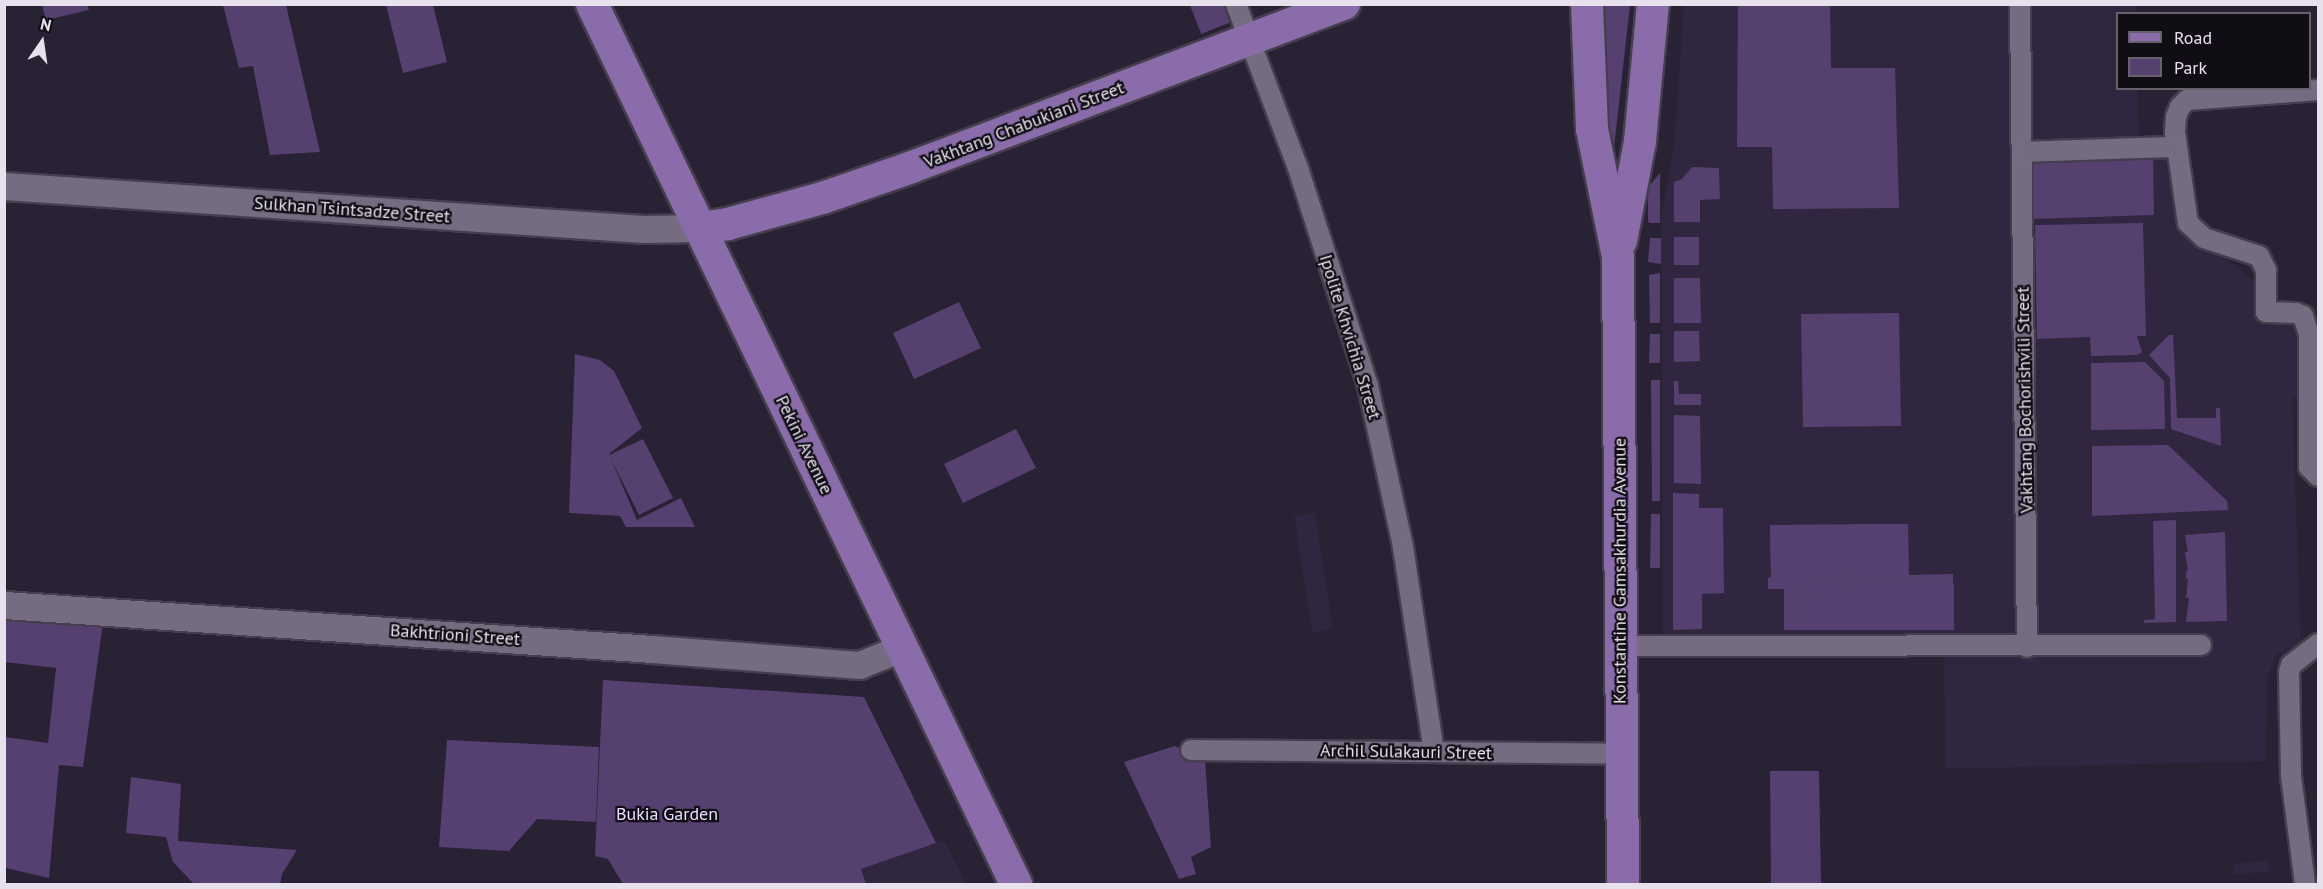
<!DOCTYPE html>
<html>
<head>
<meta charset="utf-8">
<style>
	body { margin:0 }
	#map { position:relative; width:2323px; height:889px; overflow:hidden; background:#292134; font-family:"PT Sans",sans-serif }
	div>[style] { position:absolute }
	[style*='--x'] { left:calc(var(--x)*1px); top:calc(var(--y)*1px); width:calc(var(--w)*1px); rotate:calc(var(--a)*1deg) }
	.built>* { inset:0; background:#31263f }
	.green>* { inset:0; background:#56406f }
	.forest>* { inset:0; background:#563f71 }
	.roads { filter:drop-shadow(2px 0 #453e4d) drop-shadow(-2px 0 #453e4d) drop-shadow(0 2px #453e4d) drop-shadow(0 -2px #453e4d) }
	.street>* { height:20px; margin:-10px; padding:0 10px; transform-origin:10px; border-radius:10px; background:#766c82 }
	.secondary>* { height:27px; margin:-13.5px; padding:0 13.5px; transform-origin:13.5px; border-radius:13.5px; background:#766c82 }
	.primary>* { height:32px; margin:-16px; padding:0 16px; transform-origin:16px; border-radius:16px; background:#896ca9 }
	span { translate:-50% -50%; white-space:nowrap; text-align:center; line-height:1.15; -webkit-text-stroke:4.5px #100d15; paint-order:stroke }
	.street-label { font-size:18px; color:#e6e1ed }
	.park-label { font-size:18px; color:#eaddfd }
	.frame { position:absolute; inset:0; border:6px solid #e6e1ed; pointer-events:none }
	.legend { position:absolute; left:2116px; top:12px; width:195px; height:78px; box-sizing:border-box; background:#100d15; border:2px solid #66626b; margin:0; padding:8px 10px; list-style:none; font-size:18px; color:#e6e1ed }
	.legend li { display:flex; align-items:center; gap:12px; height:30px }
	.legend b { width:30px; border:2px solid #66626b }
	.north { position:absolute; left:12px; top:12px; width:60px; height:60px; -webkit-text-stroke:4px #100d15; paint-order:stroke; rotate:13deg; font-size:16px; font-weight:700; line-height:24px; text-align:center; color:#e6e1ed }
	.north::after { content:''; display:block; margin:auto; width:21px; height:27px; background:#e6e1ed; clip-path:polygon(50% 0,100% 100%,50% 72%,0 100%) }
</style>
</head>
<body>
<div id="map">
	<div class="built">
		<i style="clip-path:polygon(1684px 5px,2136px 5px,2136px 13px,2118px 14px,2118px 88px,2137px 89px,2140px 152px,2171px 152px,2197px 241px,2232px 263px,2298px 321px,2301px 398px,2292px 398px,2301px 643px,2276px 655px,2267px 679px,2266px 761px,1945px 769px,1944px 639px,1663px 642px,1661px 218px,1674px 147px)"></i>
		<i style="clip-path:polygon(1315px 513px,1333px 629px,1312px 632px,1294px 516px)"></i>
		<i style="clip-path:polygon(944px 840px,967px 884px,866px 884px,861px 869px)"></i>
		<i style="clip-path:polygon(2268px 860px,2269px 871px,2234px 875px,2233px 864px)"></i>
	</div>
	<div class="green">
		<i style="clip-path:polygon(42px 5px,87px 5px,89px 10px,46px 20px)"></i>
		<i style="clip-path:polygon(223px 5px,286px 5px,320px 152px,270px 155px,253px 66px,239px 68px)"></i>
		<i style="clip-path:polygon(386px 5px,433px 5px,447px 62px,403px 73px)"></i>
		<i style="clip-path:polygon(1190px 5px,1233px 5px,1239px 19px,1201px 34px)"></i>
		<i style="clip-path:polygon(1598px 5px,1630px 5px,1613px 157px,1605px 119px)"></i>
		<i style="clip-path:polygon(1738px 5px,1830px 5px,1831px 68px,1895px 68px,1899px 208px,1773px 209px,1772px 147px,1737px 147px)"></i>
		<i style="clip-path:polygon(2153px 155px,2154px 215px,2029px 219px,2028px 158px)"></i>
		<i style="clip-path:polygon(1692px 167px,1719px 168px,1720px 199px,1700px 200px,1700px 222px,1674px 222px,1674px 182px,1682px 179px)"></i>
		<i style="clip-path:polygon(1660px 173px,1660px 223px,1651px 223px,1648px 222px,1648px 195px,1650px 185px)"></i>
		<i style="clip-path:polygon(2143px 223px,2146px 336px,2137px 336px,2142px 352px,2137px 355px,2091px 356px,2090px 337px,2037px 339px,2035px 225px)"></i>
		<i style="clip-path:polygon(1674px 237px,1699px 237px,1699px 265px,1674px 265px)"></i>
		<i style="clip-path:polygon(1650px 238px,1661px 238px,1661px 264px,1648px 262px)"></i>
		<i style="clip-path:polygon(1660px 273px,1660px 323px,1650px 323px,1649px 275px)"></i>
		<i style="clip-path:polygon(1674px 278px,1700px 278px,1701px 323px,1674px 323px)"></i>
		<i style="clip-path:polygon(959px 302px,981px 348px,914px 379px,893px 333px)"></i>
		<i style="clip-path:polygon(1899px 313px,1901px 426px,1803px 427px,1801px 314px)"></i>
		<i style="clip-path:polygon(1674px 331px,1699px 331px,1700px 361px,1674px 362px)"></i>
		<i style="clip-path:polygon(1650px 334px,1660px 334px,1660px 363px,1649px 363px)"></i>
		<i style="clip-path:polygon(2169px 335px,2173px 335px,2177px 418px,2216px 418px,2216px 408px,2220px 408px,2221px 446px,2171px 429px,2170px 378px,2149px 355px)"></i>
		<i style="clip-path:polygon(2145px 362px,2164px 381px,2165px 429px,2091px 430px,2091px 363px)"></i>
		<i style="clip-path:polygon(1651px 380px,1660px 380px,1660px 501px,1652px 501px)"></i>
		<i style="clip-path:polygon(1674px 381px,1678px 381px,1679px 394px,1701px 394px,1701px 405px,1674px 405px)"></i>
		<i style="clip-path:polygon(1674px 415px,1700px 416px,1701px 484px,1674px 483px)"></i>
		<i style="clip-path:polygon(1016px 429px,1036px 468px,963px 503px,944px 464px)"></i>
		<i style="clip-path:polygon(643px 439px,673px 498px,639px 515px,609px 455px)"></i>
		<i style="clip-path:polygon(2168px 445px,2227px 501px,2228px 510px,2092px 516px,2092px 446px)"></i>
		<i style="clip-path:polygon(1651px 514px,1660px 514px,1660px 568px,1650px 568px)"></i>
		<i style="clip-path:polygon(2176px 520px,2176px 622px,2144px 623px,2144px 620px,2155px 619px,2153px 521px)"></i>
		<i style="clip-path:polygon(1908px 524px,1909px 575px,1953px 574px,1954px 630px,1784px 630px,1784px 589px,1768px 589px,1768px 578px,1771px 577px,1770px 525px)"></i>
		<i style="clip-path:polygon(2225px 532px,2227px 621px,2186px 622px,2189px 598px,2186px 598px,2188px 579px,2186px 579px,2186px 571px,2188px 571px,2185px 552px,2188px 552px,2185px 535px)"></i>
		<i style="clip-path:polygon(603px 680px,864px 697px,936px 843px,861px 869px,866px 884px,623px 884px,608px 859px,595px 856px)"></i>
		<i style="clip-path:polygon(1175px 746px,1205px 760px,1211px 847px,1191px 857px,1196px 874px,1179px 879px,1124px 762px)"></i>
	</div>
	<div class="forest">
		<i style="clip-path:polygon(575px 354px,600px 360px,614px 371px,642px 428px,609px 454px,637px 520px,681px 498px,695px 527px,626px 527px,620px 516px,569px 513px)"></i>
		<i style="clip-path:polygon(1673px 493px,1699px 494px,1699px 508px,1723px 508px,1724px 593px,1702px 594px,1702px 629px,1673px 630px)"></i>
		<i style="clip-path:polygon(1908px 524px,1908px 577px,1858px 577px,1851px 567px,1839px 565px,1832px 567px,1827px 577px,1771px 578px,1770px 525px)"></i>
		<i style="clip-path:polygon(1818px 585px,1826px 585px,1835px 595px,1842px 597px,1850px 595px,1858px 585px,1904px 585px,1904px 615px,1874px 616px,1872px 611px,1865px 610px,1859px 612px,1857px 616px,1810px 617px,1810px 602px,1822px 599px)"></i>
		<i style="clip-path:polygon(1915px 585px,1954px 585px,1954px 630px,1784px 630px,1784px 623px,1916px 620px)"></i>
		<i style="clip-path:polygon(5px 616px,103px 622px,83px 767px,59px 765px,49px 878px,6px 868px,5px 875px,5px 737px,48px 743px,56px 668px,5px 662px)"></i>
		<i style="clip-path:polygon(447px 740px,599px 747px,596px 822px,537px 819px,509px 851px,439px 847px)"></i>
		<i style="clip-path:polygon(1770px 771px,1819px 771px,1821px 884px,1771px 884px)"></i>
		<i style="clip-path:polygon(131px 777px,181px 784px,178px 841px,297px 850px,282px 874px,280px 884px,194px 884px,173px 862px,166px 837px,126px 833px)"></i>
	</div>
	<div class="roads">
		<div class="street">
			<i style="--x:1236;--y:4;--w:175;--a:69.3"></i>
			<i style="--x:1298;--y:168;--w:229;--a:72.2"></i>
			<i style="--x:1368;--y:386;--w:165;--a:77.7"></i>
			<i style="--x:1403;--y:547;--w:207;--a:81.4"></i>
			<i style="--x:2020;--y:4;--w:643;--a:89.38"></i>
			<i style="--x:2318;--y:90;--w:131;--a:175.6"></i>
			<i style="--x:2187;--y:100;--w:10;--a:135"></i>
			<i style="--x:2180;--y:107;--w:11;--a:112"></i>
			<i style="--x:2176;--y:117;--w:15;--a:94"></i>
			<i style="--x:2175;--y:132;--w:92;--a:81.9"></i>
			<i style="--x:2188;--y:223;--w:22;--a:43"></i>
			<i style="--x:2204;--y:238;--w:58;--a:18.1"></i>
			<i style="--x:2259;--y:256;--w:16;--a:63"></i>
			<i style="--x:2266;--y:270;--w:42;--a:90"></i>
			<i style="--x:2266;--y:312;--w:30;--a:2"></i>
			<i style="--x:2296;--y:313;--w:8;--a:23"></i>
			<i style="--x:2303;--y:316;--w:20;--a:72"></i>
			<i style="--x:2309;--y:335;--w:132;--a:90"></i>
			<i style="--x:2309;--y:467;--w:13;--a:45"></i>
			<i style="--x:2022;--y:152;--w:154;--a:-1.9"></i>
			<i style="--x:1621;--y:646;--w:580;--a:-0.1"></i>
			<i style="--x:1191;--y:750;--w:431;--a:0.5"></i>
			<i style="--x:2305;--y:884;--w:109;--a:-97.4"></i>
			<i style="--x:2291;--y:776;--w:104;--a:-91.1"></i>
			<i style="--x:2289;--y:672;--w:7;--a:-74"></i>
			<i style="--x:2291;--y:665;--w:34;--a:-38"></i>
		</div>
		<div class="secondary">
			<i style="--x:4;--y:186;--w:641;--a:3.84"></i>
			<i style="--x:644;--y:229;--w:56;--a:-1"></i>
			<i style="--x:4;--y:605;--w:649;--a:3.88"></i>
			<i style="--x:652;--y:649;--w:208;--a:4.4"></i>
			<i style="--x:859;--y:665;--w:46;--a:-21.6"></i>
		</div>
		<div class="primary">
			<i style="--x:592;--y:4;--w:977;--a:64.27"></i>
			<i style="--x:1587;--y:4;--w:125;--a:87.7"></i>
			<i style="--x:1592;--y:129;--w:131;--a:78.5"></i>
			<i style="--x:1618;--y:257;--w:627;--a:89.54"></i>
			<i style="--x:700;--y:228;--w:28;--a:-8"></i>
			<i style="--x:728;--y:224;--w:98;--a:-15.5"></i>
			<i style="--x:822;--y:198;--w:95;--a:-19"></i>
			<i style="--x:912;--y:167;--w:462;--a:-20.7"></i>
			<i style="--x:1621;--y:241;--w:102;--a:-79.2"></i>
			<i style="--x:1640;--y:141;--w:138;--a:-84.6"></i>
		</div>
	</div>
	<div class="street-label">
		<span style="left:1024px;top:125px;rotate:-21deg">Vakhtang Chabukiani Street</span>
		<span style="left:352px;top:210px;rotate:4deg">Sulkhan Tsintsadze Street</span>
		<span style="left:1350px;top:337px;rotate:73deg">Ipolite Khvichia Street</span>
		<span style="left:2025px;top:400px;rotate:-91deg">Vakhtang Bochorishvili Street</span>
		<span style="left:804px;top:445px;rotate:64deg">Pekini Avenue</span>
		<span style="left:1620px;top:571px;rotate:-90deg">Konstantine Gamsakhurdia Avenue</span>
		<span style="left:455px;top:635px;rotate:4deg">Bakhtrioni Street</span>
		<span style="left:1406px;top:752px;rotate:1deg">Archil Sulakauri Street</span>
	</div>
	<div class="park-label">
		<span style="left:667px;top:814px">Bukia Garden</span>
	</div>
	<div class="frame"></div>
	<ul class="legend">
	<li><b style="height:8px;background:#896ca9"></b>Road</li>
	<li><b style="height:16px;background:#56406f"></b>Park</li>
	</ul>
	<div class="north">N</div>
</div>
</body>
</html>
